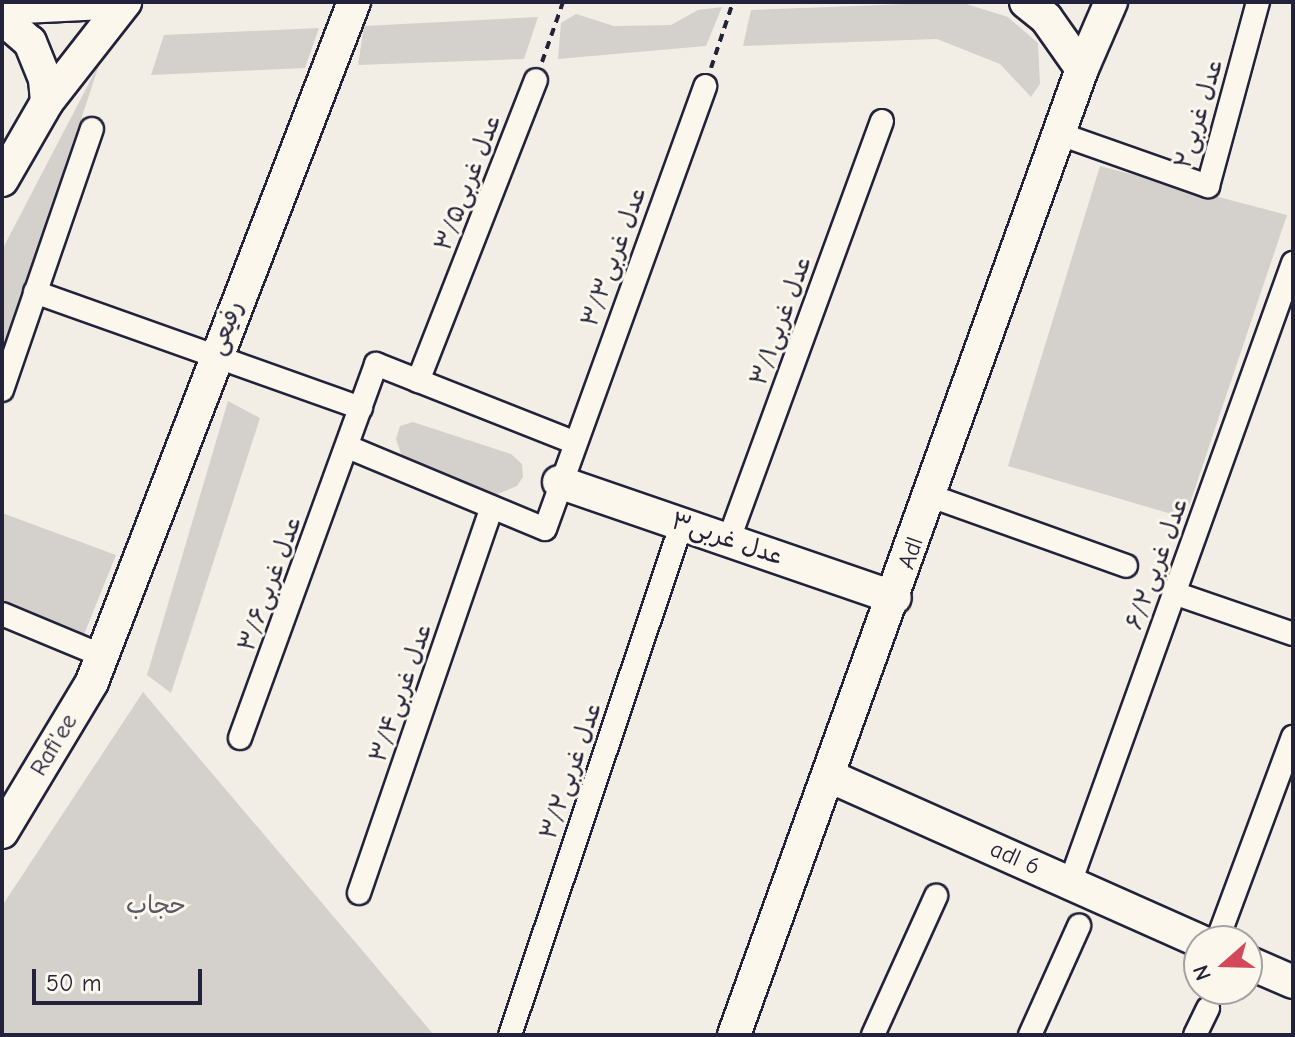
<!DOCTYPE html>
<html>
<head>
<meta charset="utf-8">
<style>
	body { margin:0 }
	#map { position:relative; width:1295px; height:1037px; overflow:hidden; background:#f2eee5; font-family:"Comic Neue","Playpen Sans Arabic",sans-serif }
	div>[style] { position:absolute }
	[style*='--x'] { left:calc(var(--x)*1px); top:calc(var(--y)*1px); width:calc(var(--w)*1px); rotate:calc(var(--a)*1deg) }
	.green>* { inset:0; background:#d4d1cc }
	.path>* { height:4px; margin-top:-2px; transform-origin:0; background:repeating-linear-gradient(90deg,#22223b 0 8px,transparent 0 14px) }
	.roads { filter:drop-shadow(2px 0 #22223b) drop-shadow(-2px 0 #22223b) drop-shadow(0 2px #22223b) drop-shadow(0 -2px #22223b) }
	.street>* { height:22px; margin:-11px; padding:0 11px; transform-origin:11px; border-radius:11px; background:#fbf7ec }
	.secondary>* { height:32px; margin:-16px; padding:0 16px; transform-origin:16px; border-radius:16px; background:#fbf7ec }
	span { translate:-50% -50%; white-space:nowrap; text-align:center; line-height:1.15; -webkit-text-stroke:6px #fbf7ec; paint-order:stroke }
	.street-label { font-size:24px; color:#22223b }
	.park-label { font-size:24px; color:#575766 }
	.frame { position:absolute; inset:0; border:4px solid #22223b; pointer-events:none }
	.north { position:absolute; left:1183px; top:925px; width:80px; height:80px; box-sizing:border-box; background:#fbf7ec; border:2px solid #a4a2a5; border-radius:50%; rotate:250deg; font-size:22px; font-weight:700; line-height:32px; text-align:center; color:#22223b }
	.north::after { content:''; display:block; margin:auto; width:28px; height:36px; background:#d1495b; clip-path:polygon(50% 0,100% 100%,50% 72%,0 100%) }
	.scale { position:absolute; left:32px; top:969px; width:170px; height:36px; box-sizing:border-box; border:4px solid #22223b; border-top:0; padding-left:10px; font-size:24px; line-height:28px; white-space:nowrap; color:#22223b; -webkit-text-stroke:6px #fbf7ec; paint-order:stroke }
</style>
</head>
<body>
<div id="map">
	<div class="green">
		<i style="clip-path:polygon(960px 2px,1008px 17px,1038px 43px,1040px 84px,1031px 97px,1000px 64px,937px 39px,743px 46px,751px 10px)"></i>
		<i style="clip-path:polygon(722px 7px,706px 46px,558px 59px,561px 23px,576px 14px,614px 26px,671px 25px,698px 10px)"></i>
		<i style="clip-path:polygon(538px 17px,524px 59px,358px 65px,364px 26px)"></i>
		<i style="clip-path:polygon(319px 28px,305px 68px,151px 75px,164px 35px)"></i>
		<i style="clip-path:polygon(100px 62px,2px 359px,2px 250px)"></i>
		<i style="clip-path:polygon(1100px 166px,1287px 215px,1185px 518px,1008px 466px)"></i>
		<i style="clip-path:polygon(228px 401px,260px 418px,171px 693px,147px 675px)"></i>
		<i style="clip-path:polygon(413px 422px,511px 454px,522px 464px,523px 477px,517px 486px,493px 496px,404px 463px,396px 439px,400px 426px)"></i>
		<i style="clip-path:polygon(2px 513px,116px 555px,83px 637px,2px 604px)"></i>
		<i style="clip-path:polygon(143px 692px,434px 1035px,2px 1035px,2px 906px)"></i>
	</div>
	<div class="path">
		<i style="--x:542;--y:62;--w:64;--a:-70.7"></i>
		<i style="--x:711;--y:68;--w:70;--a:-71.6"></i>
	</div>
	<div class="roads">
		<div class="street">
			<i style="--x:1060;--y:134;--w:157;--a:19.4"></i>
			<i style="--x:1208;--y:186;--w:191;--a:-74.8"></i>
			<i style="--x:35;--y:292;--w:346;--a:19.6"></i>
			<i style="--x:418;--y:381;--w:323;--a:-68.6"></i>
			<i style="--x:2;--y:390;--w:276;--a:-71"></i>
			<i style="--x:348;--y:447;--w:213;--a:22.6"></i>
			<i style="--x:545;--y:529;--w:471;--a:-70.1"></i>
			<i style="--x:931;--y:496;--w:207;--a:19.7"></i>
			<i style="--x:729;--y:539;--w:445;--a:-69.9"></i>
			<i style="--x:1174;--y:593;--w:126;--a:19"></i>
			<i style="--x:2;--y:614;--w:109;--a:22.6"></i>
			<i style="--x:240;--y:738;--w:398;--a:-70"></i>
			<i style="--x:376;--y:364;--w:212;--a:21.6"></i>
			<i style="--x:1070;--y:883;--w:659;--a:-70.22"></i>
			<i style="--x:359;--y:893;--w:405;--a:-71"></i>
			<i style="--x:1217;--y:941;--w:218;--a:-69.6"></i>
			<i style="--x:510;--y:1035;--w:540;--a:-71.43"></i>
			<i style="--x:873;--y:1035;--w:153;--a:-65.6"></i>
			<i style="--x:1030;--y:1035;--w:120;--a:-65.8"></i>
			<i style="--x:1195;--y:1035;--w:30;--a:-64"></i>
		</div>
		<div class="secondary">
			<i style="--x:1026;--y:2;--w:26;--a:39"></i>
			<i style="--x:1046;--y:18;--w:62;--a:54.8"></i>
			<i style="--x:2;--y:8;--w:123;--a:-2.8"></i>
			<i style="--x:2;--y:18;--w:37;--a:41"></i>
			<i style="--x:30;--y:42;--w:40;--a:68"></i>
			<i style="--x:45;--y:79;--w:23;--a:85"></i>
			<i style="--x:2;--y:180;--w:90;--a:-60"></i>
			<i style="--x:47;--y:102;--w:127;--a:-52"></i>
			<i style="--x:559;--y:482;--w:355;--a:19"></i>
			<i style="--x:829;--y:776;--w:406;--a:24"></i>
			<i style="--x:2;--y:832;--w:175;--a:-59"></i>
			<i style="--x:92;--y:682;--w:729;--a:-68.93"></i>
			<i style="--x:1247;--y:962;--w:50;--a:23.5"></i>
			<i style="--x:734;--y:1035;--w:1027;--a:-70.19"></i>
			<i style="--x:1082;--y:69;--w:73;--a:-66.6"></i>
		</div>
	</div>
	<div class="street-label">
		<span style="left:1199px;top:114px;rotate:-73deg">عدل غربی۲</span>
		<span style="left:468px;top:183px;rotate:-69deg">عدل غربی۳/۵</span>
		<span style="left:614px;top:257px;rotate:-70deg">عدل غربی۳/۳</span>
		<span style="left:781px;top:321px;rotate:-70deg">عدل غربی۳/۱</span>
		<span style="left:226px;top:328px;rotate:-69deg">رفیعی</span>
		<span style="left:727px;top:539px;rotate:19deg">عدل غربی۳</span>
		<span style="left:911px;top:553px;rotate:-71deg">Adl</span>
		<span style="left:1157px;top:564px;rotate:-70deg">۶/۲عدل غربی</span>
		<span style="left:270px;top:584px;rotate:-70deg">عدل غربی۳/۶</span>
		<span style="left:401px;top:693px;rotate:-71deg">عدل غربی۳/۴</span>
		<span style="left:54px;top:745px;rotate:-59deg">Rafi'ee</span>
		<span style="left:571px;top:771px;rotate:-71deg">عدل غربی۳/۲</span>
		<span style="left:1015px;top:858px;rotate:24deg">adl 6</span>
	</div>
	<div class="park-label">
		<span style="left:156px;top:906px">حجاب</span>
	</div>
	<div class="frame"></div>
	<div class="north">N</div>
	<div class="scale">50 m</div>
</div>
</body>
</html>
